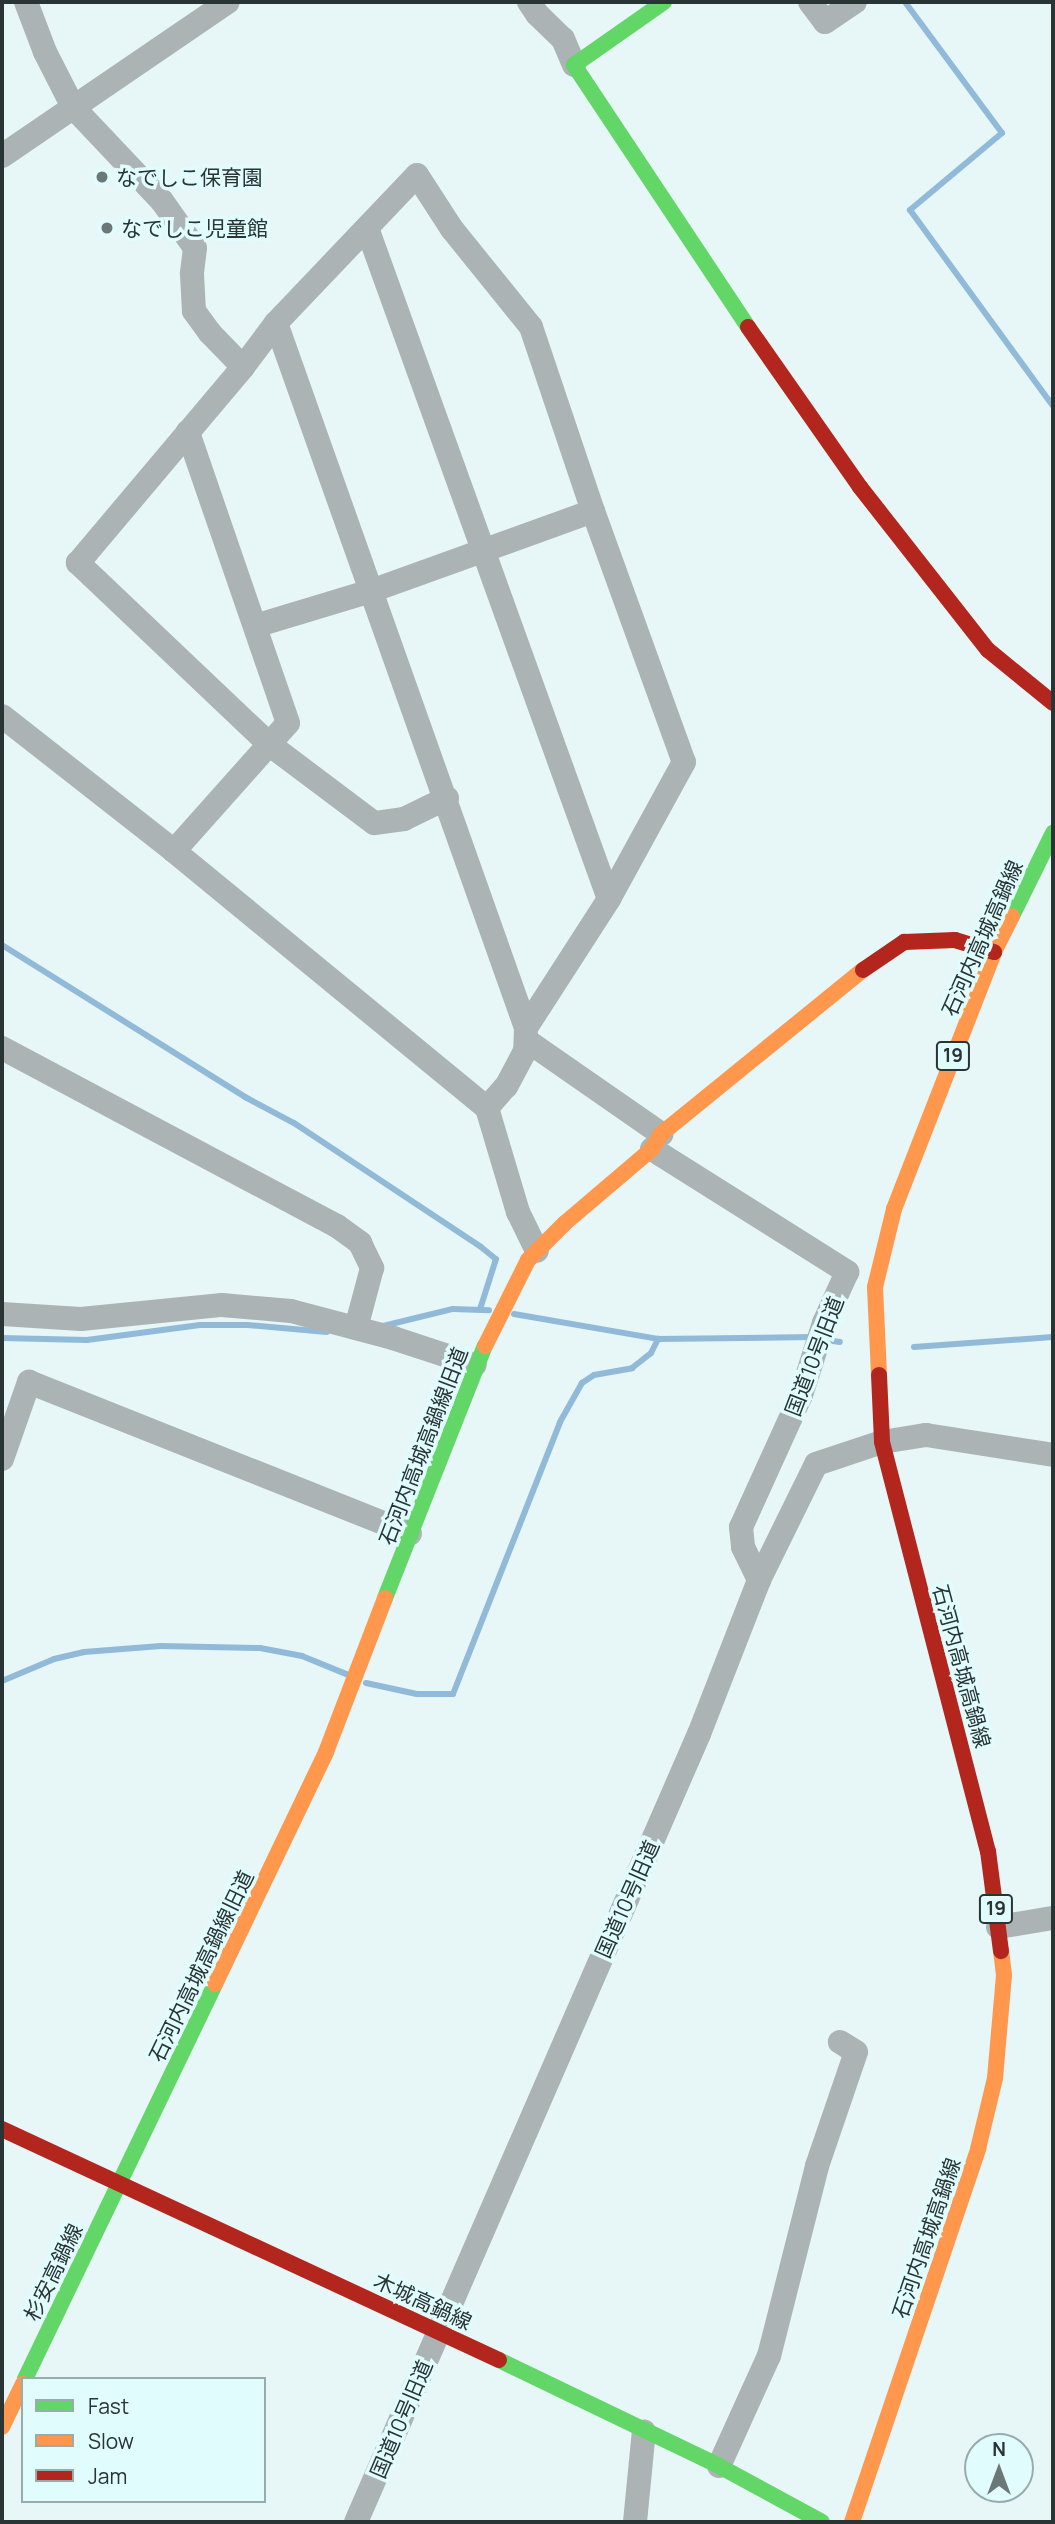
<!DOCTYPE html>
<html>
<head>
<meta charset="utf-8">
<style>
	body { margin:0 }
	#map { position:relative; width:1055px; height:2524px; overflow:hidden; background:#e7f6f7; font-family:Manrope,"Noto Sans JP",sans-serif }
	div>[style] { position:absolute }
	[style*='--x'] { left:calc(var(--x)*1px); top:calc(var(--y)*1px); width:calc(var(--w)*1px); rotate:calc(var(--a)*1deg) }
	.stream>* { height:6px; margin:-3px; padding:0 3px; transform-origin:3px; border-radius:3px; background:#91bad9 }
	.street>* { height:24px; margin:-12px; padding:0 12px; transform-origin:12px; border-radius:12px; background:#acb3b4 }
	.fast>* { height:16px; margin:-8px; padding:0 8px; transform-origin:8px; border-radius:8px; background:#63d668 }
	.slow>* { height:16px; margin:-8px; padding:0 8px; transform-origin:8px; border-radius:8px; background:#ff974d }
	.jam>* { height:16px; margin:-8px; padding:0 8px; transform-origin:8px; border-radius:8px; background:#b3261e }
	.dots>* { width:19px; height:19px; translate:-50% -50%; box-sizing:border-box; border:4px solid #e1fcfd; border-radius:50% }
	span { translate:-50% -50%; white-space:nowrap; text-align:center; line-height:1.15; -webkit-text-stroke:7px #e1fcfd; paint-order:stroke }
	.shield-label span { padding:2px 5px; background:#e1fcfd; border:2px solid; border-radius:5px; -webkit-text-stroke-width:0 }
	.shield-label { font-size:19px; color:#293434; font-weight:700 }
	.poi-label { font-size:21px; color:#293434 }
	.left { translate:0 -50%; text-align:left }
	.street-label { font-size:21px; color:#293434 }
	.frame { position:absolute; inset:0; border:4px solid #293434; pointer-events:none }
	.legend { position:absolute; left:21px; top:2377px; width:245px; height:126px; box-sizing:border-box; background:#e1fcfd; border:2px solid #97acad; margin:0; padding:9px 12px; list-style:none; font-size:21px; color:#293434 }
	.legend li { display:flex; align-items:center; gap:14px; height:35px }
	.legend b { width:35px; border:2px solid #97acad }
	.north { position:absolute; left:964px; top:2433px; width:70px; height:70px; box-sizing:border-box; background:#e1fcfd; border:2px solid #97acad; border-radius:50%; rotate:0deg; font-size:19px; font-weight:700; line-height:28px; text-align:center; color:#293434 }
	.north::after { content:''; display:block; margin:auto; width:24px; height:32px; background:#6c7878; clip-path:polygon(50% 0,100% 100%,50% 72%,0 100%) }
</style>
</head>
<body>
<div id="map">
	<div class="stream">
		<i style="--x:905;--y:2;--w:163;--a:53.5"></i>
		<i style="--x:1002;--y:133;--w:120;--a:140.1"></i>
		<i style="--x:910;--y:210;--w:243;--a:53.9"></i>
		<i style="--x:2;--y:945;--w:287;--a:32"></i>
		<i style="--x:245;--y:1097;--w:55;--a:28"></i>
		<i style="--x:294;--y:1123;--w:224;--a:33.5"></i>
		<i style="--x:481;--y:1247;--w:19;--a:39"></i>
		<i style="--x:496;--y:1259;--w:52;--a:107.7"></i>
		<i style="--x:514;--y:1314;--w:146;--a:9.8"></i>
		<i style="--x:658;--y:1339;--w:154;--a:-0.7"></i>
		<i style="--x:383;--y:1326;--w:72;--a:-13.7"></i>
		<i style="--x:453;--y:1309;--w:36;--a:2"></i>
		<i style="--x:2;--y:1338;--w:85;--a:1.3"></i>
		<i style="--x:87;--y:1340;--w:114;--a:-7.6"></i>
		<i style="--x:200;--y:1325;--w:47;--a:0"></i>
		<i style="--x:247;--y:1325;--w:80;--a:5"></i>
		<i style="--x:826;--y:1340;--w:14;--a:8"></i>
		<i style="--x:914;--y:1347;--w:139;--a:-4.1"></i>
		<i style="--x:2;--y:1681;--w:56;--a:-22.9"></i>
		<i style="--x:54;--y:1659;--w:31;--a:-13"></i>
		<i style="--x:84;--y:1652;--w:77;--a:-4.5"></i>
		<i style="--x:161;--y:1646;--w:99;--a:1.2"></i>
		<i style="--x:260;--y:1648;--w:43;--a:10.8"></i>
		<i style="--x:302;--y:1656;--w:48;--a:22.2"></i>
		<i style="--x:366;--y:1683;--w:52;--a:12.2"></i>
		<i style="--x:417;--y:1694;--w:36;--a:0"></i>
		<i style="--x:453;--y:1694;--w:292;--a:-68.5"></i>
		<i style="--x:560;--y:1422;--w:45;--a:-60.6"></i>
		<i style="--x:582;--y:1383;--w:14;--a:-34"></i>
		<i style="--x:594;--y:1375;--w:39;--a:-10"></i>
		<i style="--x:632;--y:1368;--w:24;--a:-38"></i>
		<i style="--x:651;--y:1353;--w:16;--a:-63"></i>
	</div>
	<div class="street">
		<i style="--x:26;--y:2;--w:53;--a:69.2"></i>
		<i style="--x:45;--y:52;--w:62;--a:63"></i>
		<i style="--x:73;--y:107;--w:129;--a:46.6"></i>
		<i style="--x:162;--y:201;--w:57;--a:54.9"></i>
		<i style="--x:195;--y:248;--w:26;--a:97"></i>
		<i style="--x:192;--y:274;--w:37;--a:87"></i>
		<i style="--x:194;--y:311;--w:27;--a:54"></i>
		<i style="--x:210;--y:333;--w:47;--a:45.9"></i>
		<i style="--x:529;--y:2;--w:14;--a:56"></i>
		<i style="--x:537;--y:14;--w:36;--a:44"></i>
		<i style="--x:563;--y:39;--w:28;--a:67"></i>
		<i style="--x:810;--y:2;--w:25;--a:53"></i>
		<i style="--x:825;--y:22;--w:36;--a:-34"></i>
		<i style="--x:2;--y:156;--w:273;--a:-34.3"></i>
		<i style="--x:367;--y:228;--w:713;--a:70.17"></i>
		<i style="--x:276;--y:323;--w:748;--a:70.47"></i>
		<i style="--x:526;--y:1028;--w:23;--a:92"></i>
		<i style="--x:525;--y:1051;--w:40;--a:118"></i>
		<i style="--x:506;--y:1086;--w:29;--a:131"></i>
		<i style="--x:255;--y:626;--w:121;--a:-16.8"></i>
		<i style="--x:371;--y:591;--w:236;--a:-19.8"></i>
		<i style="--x:2;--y:716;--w:219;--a:38.1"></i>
		<i style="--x:174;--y:851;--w:405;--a:39.4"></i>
		<i style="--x:487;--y:1108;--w:109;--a:73.4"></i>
		<i style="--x:518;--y:1212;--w:43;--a:64"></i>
		<i style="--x:447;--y:798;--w:48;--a:154"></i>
		<i style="--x:404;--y:819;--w:30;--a:172"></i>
		<i style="--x:374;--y:823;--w:130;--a:-143.1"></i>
		<i style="--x:270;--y:745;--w:265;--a:-136.5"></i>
		<i style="--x:78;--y:563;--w:256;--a:-49.9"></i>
		<i style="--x:243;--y:367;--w:55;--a:-53.1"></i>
		<i style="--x:276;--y:323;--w:204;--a:-46.4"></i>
		<i style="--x:417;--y:175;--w:64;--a:57.1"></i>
		<i style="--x:452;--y:229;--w:126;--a:51.1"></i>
		<i style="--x:531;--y:327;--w:194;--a:71.4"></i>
		<i style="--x:593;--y:511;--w:267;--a:70.1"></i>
		<i style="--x:684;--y:762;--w:156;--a:118.7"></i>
		<i style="--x:609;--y:899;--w:153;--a:122.8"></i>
		<i style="--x:174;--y:851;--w:171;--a:-48.3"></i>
		<i style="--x:288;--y:723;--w:308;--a:-109"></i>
		<i style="--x:526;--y:1040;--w:165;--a:34.8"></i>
		<i style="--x:2;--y:1048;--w:379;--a:28"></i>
		<i style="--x:337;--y:1226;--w:29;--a:36"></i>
		<i style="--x:360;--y:1243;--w:28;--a:64"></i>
		<i style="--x:372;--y:1268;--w:62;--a:104.9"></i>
		<i style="--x:652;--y:1149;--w:231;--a:32.2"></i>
		<i style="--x:847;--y:1272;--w:56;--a:114.3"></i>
		<i style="--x:824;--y:1323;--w:76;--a:107.7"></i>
		<i style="--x:801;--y:1395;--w:145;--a:114.4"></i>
		<i style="--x:741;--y:1527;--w:20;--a:84"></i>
		<i style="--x:743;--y:1547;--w:37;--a:64"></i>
		<i style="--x:2;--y:1314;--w:79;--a:3.6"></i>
		<i style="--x:81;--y:1319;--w:142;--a:-5.7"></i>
		<i style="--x:222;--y:1305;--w:69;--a:5"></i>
		<i style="--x:291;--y:1311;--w:106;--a:14.8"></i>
		<i style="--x:393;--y:1338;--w:86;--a:18.2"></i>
		<i style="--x:2;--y:1459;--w:82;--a:-70.7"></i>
		<i style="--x:29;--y:1382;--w:410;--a:21.7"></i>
		<i style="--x:998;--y:1927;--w:56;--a:-9.3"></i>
		<i style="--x:719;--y:2466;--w:121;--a:-65.6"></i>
		<i style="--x:769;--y:2356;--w:196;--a:-75.8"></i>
		<i style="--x:817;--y:2166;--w:120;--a:-71.1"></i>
		<i style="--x:856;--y:2052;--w:19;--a:-148"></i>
		<i style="--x:356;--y:2522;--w:859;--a:-66.48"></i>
		<i style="--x:699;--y:1734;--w:165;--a:-68.7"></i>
		<i style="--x:759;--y:1580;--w:129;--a:-63.8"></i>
		<i style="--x:816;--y:1464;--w:70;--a:-18.4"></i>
		<i style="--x:882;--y:1442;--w:45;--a:-9"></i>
		<i style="--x:926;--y:1435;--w:129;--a:8.9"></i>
		<i style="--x:635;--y:2522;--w:91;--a:-84.4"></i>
	</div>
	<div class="fast">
		<i style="--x:664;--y:2;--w:110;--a:145"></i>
		<i style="--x:574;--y:65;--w:315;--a:56.4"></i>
		<i style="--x:1012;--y:916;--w:93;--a:-63.7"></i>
		<i style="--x:385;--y:1598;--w:271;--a:-68.4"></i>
		<i style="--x:499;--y:2360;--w:244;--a:25.7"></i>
		<i style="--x:719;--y:2466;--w:117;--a:28.5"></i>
		<i style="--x:25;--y:2379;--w:438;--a:-64.3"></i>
	</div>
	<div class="slow">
		<i style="--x:485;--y:1346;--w:96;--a:-63.4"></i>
		<i style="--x:528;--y:1260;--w:52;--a:-45"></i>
		<i style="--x:565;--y:1223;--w:114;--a:-40.4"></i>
		<i style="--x:652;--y:1149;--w:17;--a:-59"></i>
		<i style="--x:661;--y:1134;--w:260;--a:-39.1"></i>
		<i style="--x:879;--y:1375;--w:88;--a:-92.6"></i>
		<i style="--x:875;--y:1287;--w:80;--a:-76.3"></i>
		<i style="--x:894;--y:1209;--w:276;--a:-68.7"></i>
		<i style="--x:994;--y:952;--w:40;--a:-63.4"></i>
		<i style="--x:215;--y:1984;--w:257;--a:-64.4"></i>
		<i style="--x:326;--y:1752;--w:165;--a:-69"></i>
		<i style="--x:2;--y:2427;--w:48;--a:-64"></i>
		<i style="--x:852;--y:2522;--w:394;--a:-71.3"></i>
		<i style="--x:978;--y:2149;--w:73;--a:-76.5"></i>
		<i style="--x:995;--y:2078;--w:103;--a:-85"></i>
		<i style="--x:1004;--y:1975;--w:24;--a:-97"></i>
	</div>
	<div class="jam">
		<i style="--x:748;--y:327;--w:195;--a:55"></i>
		<i style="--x:860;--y:487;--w:207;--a:51.9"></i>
		<i style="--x:988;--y:650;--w:84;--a:39.2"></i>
		<i style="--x:863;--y:970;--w:50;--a:-34.3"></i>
		<i style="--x:904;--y:942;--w:51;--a:-2.2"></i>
		<i style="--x:955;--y:940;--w:41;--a:17.1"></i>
		<i style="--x:879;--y:1375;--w:67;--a:87.4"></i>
		<i style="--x:882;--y:1442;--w:423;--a:75.5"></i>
		<i style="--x:988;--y:1851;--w:101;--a:82.6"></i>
		<i style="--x:2;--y:2129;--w:548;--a:24.93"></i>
	</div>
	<div class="dots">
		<i style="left:102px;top:177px;background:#6c7878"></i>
		<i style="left:107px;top:228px;background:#6c7878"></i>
	</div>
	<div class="shield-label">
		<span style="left:953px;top:1056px">19</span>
		<span style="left:996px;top:1909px">19</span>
	</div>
	<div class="poi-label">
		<span class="left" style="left:116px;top:177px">なでしこ保育園</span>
		<span class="left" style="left:121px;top:228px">なでしこ児童館</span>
	</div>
	<div class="street-label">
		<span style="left:982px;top:938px;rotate:-66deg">石河内高城高鍋線</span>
		<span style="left:814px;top:1356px;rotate:-69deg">国道10号旧道</span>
		<span style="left:423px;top:1446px;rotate:-69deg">石河内高城高鍋線旧道</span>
		<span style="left:962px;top:1666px;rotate:75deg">石河内高城高鍋線</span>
		<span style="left:627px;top:1899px;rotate:-66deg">国道10号旧道</span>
		<span style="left:201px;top:1966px;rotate:-64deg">石河内高城高鍋線旧道</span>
		<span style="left:926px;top:2238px;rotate:-71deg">石河内高城高鍋線</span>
		<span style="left:53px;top:2272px;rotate:-64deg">杉安高鍋線</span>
		<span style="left:423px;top:2301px;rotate:25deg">木城高鍋線</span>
		<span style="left:401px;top:2419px;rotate:-67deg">国道10号旧道</span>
	</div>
	<div class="frame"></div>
	<ul class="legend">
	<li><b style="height:9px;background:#63d668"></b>Fast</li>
	<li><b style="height:9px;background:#ff974d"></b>Slow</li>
	<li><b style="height:9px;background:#b3261e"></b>Jam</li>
	</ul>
	<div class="north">N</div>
</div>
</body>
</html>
